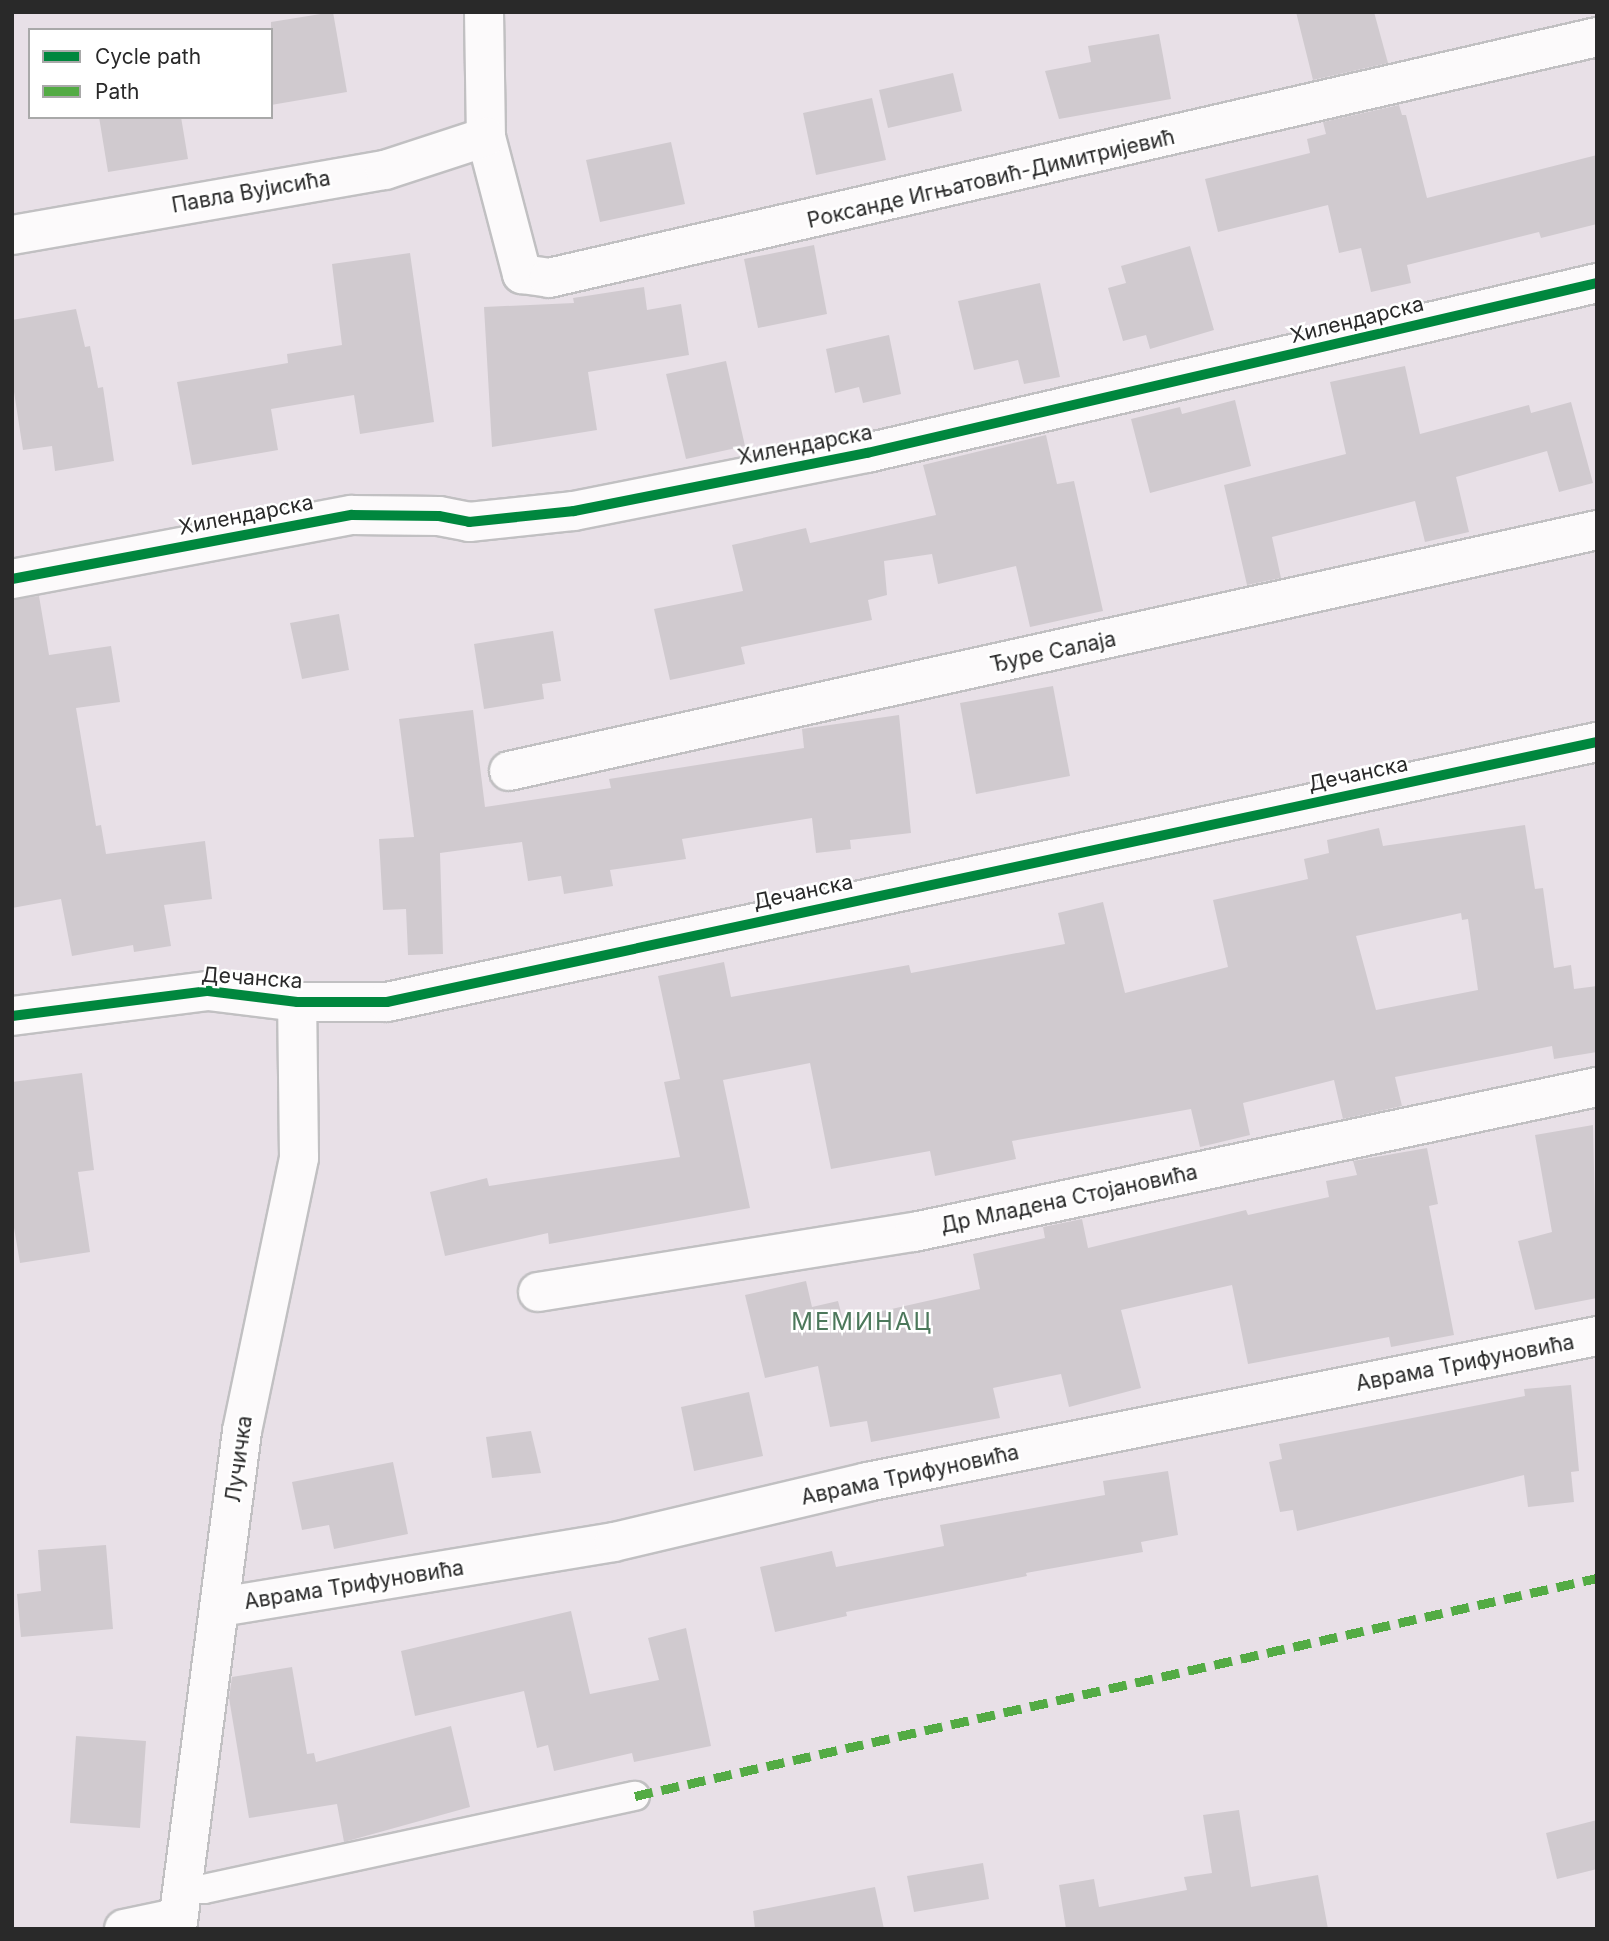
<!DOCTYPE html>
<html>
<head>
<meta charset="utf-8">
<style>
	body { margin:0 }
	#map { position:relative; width:1609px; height:1941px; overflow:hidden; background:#e8e0e7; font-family:Inter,sans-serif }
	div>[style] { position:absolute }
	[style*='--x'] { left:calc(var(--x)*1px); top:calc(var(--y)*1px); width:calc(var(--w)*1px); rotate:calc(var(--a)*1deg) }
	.building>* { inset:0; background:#d0cacf }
	.roads { filter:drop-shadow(2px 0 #c1c0c2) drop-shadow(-2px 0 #c1c0c2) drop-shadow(0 2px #c1c0c2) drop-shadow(0 -2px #c1c0c2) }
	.lane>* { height:28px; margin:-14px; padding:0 14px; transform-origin:14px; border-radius:14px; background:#fcfafb }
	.street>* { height:38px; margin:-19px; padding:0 19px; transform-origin:19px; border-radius:19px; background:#fcfafb }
	.quiet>* { height:9px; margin-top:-4.5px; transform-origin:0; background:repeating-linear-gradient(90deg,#53ab44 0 18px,transparent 0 27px) }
	.cycleway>* { height:10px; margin:-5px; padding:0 5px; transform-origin:5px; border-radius:5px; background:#00873e }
	span { translate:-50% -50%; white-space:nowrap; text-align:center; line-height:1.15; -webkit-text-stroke:5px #fff; paint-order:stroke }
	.street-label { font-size:21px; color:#292929 }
	.quarter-label { font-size:24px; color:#4c785b; letter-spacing:2px }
	.frame { position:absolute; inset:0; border:14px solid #292929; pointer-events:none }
	.legend { position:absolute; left:28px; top:28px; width:245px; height:91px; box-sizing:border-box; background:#fff; border:2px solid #a9a9a9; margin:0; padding:9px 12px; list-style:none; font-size:21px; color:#292929 }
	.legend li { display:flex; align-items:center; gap:14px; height:35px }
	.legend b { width:35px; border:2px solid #a9a9a9 }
</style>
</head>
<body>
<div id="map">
	<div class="building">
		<i style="clip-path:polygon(333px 12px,347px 92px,271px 105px,271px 22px)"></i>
		<i style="clip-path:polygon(1296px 12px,1374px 12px,1388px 63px,1313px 80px)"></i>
		<i style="clip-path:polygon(1159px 34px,1171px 99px,1059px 119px,1045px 71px,1091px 62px,1088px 46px)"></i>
		<i style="clip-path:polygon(953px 73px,962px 111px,888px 128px,879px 90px)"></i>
		<i style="clip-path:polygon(872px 98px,886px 160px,816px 175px,803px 113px)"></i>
		<i style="clip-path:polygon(1399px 105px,1402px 115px,1406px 115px,1427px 198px,1597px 155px,1597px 224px,1541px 238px,1539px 232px,1407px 265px,1411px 283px,1371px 292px,1361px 248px,1339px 253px,1328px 205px,1218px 232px,1205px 179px,1310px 153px,1307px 139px,1326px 134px,1323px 122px)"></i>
		<i style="clip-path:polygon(99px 117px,181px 117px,188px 159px,108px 172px)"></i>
		<i style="clip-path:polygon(671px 142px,685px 204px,600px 222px,586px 160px)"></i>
		<i style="clip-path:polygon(814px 245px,827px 314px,758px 328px,744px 259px)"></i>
		<i style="clip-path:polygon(1190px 246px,1214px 330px,1150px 349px,1146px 335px,1123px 341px,1108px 288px,1126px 283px,1121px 266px)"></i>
		<i style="clip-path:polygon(410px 253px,434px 422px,360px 434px,354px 395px,271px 409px,278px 450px,192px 465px,177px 382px,288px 363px,287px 354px,342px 345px,332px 264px)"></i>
		<i style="clip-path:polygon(1040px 283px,1060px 377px,1024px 384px,1018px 360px,974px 370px,958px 301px)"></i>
		<i style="clip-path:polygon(644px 287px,647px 310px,681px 304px,689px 355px,588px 372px,597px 430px,492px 447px,484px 307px,574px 303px,573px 298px)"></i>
		<i style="clip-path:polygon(76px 309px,85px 347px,90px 346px,98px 388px,103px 387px,114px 461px,55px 471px,52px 446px,23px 450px,12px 379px,12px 320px)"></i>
		<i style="clip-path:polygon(889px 335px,901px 394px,863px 403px,859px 387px,835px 393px,826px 349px)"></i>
		<i style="clip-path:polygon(726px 361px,745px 446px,686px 459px,666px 374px)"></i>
		<i style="clip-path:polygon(1405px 366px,1420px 434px,1529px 405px,1531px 413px,1571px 402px,1593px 483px,1559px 492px,1547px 451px,1456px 477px,1469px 532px,1425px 542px,1415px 501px,1272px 537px,1281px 578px,1247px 585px,1224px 485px,1346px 454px,1330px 382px)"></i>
		<i style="clip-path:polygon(1235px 400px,1251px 466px,1150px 493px,1131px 419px,1180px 407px,1182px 414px)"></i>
		<i style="clip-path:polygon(1046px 435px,1057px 484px,1074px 481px,1103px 611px,1030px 627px,1016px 566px,938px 584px,932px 554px,884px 561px,887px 595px,868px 600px,872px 620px,741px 647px,745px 664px,670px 680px,654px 609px,743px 591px,732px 545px,806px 528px,810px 543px,936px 515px,923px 465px)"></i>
		<i style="clip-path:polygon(39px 596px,49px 655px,111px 646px,120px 702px,76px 708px,96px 826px,101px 825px,106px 854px,205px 841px,212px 899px,164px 905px,171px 946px,134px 952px,133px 945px,72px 956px,61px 899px,12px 908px,12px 600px)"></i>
		<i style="clip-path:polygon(339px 614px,349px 670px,302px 679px,290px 623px)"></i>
		<i style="clip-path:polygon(553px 631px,561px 681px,542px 684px,544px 699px,484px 709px,474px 644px)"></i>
		<i style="clip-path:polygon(1053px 686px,1070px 776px,976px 794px,960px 703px)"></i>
		<i style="clip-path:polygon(473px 710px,485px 807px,611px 788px,609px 779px,804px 748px,802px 729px,899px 715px,911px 833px,850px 840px,851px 849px,816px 853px,812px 818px,682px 839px,686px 859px,610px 870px,613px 886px,564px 894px,561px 876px,528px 881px,522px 842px,440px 853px,443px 954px,408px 955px,406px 909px,383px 910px,379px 839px,414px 837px,399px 719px)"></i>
		<i style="clip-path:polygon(evenodd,1525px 825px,1535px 889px,1543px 888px,1554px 968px,1571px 965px,1574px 989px,1597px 986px,1597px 1052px,1554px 1059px,1552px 1046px,1395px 1077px,1402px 1106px,1343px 1119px,1334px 1080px,1243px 1103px,1250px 1135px,1200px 1147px,1191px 1109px,1012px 1141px,1016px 1159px,935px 1176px,930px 1151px,831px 1169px,810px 1063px,723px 1080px,750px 1208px,549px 1244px,548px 1233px,445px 1256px,430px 1192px,487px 1178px,489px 1186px,680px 1157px,664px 1082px,680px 1079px,658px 976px,724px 962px,731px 997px,909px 965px,911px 973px,1065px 944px,1058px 913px,1103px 902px,1125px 993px,1228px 967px,1213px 900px,1308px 879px,1304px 859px,1329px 853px,1327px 840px,1379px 828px,1383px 846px,1525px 825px,1461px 913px,1462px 920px,1468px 919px,1478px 990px,1376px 1010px,1356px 936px,1461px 913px)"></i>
		<i style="clip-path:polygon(82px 1073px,94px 1170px,78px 1172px,90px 1252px,20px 1263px,12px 1216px,12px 1082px)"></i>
		<i style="clip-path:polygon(1593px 1125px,1597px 1298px,1535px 1310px,1518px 1241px,1552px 1232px,1535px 1135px)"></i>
		<i style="clip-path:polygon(1427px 1148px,1438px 1204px,1429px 1206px,1454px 1335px,1391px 1347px,1389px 1337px,1248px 1364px,1232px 1285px,1121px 1310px,1141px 1388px,1069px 1407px,1061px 1374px,993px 1388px,1000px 1418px,871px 1442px,867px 1421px,830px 1427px,818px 1366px,765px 1378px,745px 1295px,806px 1281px,812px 1307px,838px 1301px,843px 1320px,980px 1289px,973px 1254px,1045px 1238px,1043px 1227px,1082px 1219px,1088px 1248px,1246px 1210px,1248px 1215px,1329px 1197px,1326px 1181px,1357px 1175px,1353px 1161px)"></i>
		<i style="clip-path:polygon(1571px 1385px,1579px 1471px,1571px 1472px,1574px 1502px,1528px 1507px,1524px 1475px,1297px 1531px,1293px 1510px,1280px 1512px,1269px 1462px,1282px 1459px,1279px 1444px,1525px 1396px,1524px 1389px)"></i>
		<i style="clip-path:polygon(749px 1392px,763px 1456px,694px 1471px,681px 1407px)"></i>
		<i style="clip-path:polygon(531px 1431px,541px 1473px,492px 1478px,486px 1437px)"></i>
		<i style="clip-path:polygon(393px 1462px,408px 1534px,334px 1549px,329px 1525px,302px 1530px,292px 1482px)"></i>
		<i style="clip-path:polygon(1168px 1471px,1178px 1535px,1141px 1542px,1143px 1552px,1026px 1573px,1027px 1576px,846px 1612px,847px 1616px,775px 1632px,760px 1567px,832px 1551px,836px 1567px,944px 1546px,940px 1525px,1105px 1495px,1103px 1481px)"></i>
		<i style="clip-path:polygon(106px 1545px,113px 1629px,21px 1637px,17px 1594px,41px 1591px,38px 1550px)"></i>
		<i style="clip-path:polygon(571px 1611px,590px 1694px,659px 1680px,648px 1638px,686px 1628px,711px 1746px,634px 1762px,632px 1753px,554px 1771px,548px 1745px,537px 1748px,524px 1691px,415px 1716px,401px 1651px)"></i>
		<i style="clip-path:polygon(292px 1667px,307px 1754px,314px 1753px,316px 1762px,451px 1726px,470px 1807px,344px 1842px,337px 1804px,249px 1818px,229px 1698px,232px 1677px)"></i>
		<i style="clip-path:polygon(76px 1736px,146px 1741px,140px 1828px,70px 1823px)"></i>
		<i style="clip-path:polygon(1239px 1810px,1251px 1887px,1318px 1875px,1328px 1929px,1066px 1929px,1059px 1885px,1094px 1879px,1099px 1907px,1187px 1890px,1184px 1877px,1212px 1873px,1203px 1815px)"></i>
		<i style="clip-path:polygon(1597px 1820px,1597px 1869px,1557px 1879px,1546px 1833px)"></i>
		<i style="clip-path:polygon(983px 1863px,989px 1899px,914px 1912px,907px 1876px)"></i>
		<i style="clip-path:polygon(875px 1887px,884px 1929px,755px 1929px,753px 1911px)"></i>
	</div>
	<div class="roads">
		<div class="lane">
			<i style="--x:180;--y:1889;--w:24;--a:0"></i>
			<i style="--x:204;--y:1889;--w:441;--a:-12.2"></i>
		</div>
		<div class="street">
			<i style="--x:484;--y:12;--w:125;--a:89.1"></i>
			<i style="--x:486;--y:137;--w:142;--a:75.3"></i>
			<i style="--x:522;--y:274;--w:27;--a:8"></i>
			<i style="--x:549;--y:278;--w:1075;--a:-12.95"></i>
			<i style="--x:12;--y:235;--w:379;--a:-9.9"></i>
			<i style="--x:385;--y:170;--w:106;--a:-18.1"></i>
			<i style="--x:12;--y:579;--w:346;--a:-10.7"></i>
			<i style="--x:352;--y:515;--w:87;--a:0.7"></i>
			<i style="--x:439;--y:516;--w:31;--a:11"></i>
			<i style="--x:469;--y:522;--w:106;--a:-6"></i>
			<i style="--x:574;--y:511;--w:299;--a:-11.2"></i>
			<i style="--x:867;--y:453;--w:750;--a:-13.11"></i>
			<i style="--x:509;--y:771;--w:1114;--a:-12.49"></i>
			<i style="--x:12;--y:1016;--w:198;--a:-7.3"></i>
			<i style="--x:208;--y:991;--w:90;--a:7"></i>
			<i style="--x:297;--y:1002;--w:90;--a:0"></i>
			<i style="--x:387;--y:1002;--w:1238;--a:-12.13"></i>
			<i style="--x:538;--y:1292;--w:381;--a:-9.1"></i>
			<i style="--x:914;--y:1232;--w:698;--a:-11.99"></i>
			<i style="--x:221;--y:1607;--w:398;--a:-9.4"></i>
			<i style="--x:614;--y:1542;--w:260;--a:-13.3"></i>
			<i style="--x:867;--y:1482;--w:744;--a:-11.31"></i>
			<i style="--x:124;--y:1929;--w:53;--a:-11.9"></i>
			<i style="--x:177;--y:1929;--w:502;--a:-82.56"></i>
			<i style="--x:242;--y:1431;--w:279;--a:-78.2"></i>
			<i style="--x:299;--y:1158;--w:156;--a:-90.7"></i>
		</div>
	</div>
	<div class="quiet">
		<i style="--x:635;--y:1796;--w:986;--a:-12.77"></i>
	</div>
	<div class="cycleway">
		<i style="--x:12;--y:579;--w:346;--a:-10.7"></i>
		<i style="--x:352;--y:515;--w:87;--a:0.7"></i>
		<i style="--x:439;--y:516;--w:31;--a:11"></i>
		<i style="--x:469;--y:522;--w:106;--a:-6"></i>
		<i style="--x:574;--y:511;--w:299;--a:-11.2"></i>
		<i style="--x:867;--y:453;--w:750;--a:-13.11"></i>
		<i style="--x:12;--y:1016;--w:198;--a:-7.3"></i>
		<i style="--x:208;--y:991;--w:90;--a:7"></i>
		<i style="--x:297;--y:1002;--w:90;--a:0"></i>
		<i style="--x:387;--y:1002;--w:1238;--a:-12.13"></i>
	</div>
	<div class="street-label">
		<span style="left:991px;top:179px;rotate:-13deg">Роксанде Игњатовић-Димитријевић</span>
		<span style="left:251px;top:192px;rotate:-10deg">Павла Вујисића</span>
		<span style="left:1357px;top:320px;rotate:-14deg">Хилендарска</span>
		<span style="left:805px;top:445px;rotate:-11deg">Хилендарска</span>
		<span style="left:246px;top:515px;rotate:-11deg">Хилендарска</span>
		<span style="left:1053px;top:652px;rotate:-12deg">Ђуре Салаја</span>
		<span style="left:1358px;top:774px;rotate:-12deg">Дечанска</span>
		<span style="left:803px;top:892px;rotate:-12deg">Дечанска</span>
		<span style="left:252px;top:978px;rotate:4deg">Дечанска</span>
		<span style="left:1069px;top:1199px;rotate:-12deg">Др Младена Стојановића</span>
		<span style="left:1465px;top:1363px;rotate:-11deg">Аврама Трифуновића</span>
		<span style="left:239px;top:1459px;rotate:-82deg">Лучичка</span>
		<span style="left:910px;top:1475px;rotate:-12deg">Аврама Трифуновића</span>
		<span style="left:354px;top:1585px;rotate:-9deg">Аврама Трифуновића</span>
	</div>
	<div class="quarter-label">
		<span style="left:862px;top:1322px">МЕМИНАЦ</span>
	</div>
	<div class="frame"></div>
	<ul class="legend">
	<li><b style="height:9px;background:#00873e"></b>Cycle path</li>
	<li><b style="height:9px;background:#53ab44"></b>Path</li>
	</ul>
</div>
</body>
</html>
